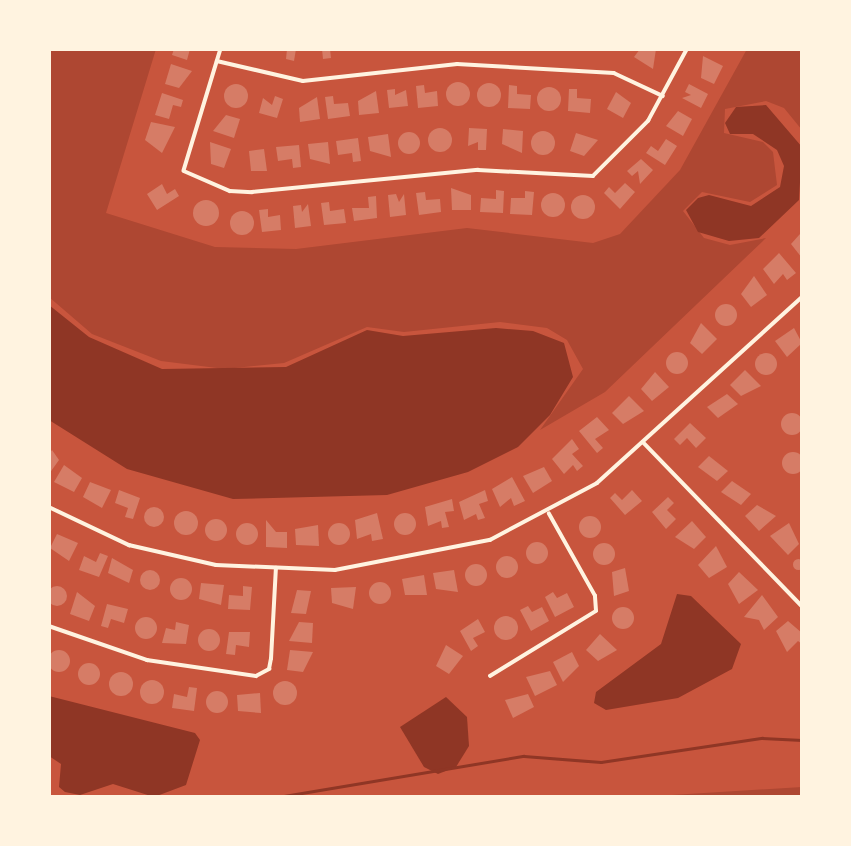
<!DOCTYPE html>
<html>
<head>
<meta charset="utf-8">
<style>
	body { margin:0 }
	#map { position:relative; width:851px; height:846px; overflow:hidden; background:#c8553d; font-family:Overpass,sans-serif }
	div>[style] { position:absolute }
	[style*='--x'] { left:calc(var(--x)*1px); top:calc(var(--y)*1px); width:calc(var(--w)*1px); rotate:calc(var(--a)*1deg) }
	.green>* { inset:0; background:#ae4732 }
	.water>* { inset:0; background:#8f3625 }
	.stream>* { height:2.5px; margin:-1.25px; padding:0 1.25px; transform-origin:1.25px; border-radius:1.25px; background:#8f3625 }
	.building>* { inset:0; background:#d67c66 }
	.round { border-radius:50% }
	.minor>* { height:3.5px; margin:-1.75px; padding:0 1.75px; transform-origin:1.75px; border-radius:1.75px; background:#fff3e0 }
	span { translate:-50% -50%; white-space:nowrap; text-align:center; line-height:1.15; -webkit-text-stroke:7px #fff3e0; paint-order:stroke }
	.frame { position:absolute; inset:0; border:51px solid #fff3e0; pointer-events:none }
</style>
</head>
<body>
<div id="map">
	<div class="green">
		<i style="clip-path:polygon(49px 49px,156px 49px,106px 213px,215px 247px,296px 249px,467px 228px,593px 243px,620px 234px,680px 170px,747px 49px,802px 49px,802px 130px,784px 108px,766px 101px,725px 109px,724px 133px,763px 142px,773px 152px,777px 185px,750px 202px,702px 192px,683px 211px,704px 238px,730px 245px,766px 238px,605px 392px,540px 430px,583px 369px,567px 340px,547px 328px,500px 322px,404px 332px,367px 327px,284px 363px,225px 369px,161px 361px,92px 334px,49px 297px)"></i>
		<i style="clip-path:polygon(802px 787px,802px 797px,640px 797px)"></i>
	</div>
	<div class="water">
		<i style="clip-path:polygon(766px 105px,802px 147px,799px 200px,759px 238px,729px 241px,698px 232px,686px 210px,698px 198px,709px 195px,751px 206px,780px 187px,784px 166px,777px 150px,753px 134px,730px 134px,725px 123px,736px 107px)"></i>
		<i style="clip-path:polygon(49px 305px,89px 337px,162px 369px,286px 367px,367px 330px,403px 336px,496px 328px,533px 331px,564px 343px,573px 377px,550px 415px,518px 447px,468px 472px,387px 495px,233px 499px,127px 469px,49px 420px)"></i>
		<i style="clip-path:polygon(677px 594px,691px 596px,741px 644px,732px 669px,678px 698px,606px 710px,594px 703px,596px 692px,661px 644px)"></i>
		<i style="clip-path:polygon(49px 696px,195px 733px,200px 740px,186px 785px,154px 797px,113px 784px,80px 795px,65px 792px,59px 787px,61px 764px,49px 756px)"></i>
		<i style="clip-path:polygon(446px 697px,467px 717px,469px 746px,456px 767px,438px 774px,424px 767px,400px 727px)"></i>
	</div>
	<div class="stream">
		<i style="--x:278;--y:797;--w:249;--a:-9.5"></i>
		<i style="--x:524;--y:756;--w:77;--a:4.5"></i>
		<i style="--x:601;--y:762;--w:163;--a:-8.5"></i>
		<i style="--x:762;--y:738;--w:40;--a:2.9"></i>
	</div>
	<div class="building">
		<i style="clip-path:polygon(174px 49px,190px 49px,187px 60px,172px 55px)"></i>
		<i style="clip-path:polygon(287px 49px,296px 49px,294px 61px,286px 59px)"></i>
		<i style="clip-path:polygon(322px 49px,330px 49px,331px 58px,323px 59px)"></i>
		<i style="clip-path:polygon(640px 49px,656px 49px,653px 69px,634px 57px)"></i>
		<i style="clip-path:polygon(703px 56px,723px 66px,714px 84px,701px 78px)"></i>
		<i style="clip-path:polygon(171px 64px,192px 71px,179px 88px,165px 84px)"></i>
		<i class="round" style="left:446px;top:82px;width:24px;height:24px"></i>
		<i class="round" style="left:477px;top:83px;width:24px;height:24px"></i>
		<i style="clip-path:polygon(689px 84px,708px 94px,701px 108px,682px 98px,691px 95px,685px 92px)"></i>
		<i class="round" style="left:224px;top:84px;width:24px;height:24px"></i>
		<i style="clip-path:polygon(424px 85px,425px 93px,437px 91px,438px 106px,418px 108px,416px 86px)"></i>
		<i style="clip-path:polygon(509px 85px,517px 86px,517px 94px,531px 95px,530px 109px,508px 108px)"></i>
		<i class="round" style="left:537px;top:87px;width:24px;height:24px"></i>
		<i style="clip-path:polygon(395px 89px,395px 95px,406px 90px,408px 106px,389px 108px,387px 90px)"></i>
		<i style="clip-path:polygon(569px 89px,577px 89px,577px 98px,591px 99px,590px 113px,568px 111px)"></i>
		<i style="clip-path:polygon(376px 91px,379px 113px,359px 115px,358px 101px)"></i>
		<i style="clip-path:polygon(616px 92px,631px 103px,623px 118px,607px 109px)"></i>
		<i style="clip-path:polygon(162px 93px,183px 100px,181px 107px,173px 105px,169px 119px,155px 115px)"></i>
		<i style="clip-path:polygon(275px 96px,283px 99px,277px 118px,259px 113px,263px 98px,272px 105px)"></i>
		<i style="clip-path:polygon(333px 96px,334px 104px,348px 103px,350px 116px,328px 119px,325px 97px)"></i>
		<i style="clip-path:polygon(317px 97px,320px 119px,300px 122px,299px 108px)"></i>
		<i style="clip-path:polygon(678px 111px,692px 119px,683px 136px,666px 126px)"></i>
		<i style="clip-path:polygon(226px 115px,240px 119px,234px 138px,213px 131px)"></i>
		<i style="clip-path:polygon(151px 122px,175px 127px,162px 153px,145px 140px)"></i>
		<i style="clip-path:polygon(469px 128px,487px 129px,486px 150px,478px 150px,478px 142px,468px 146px)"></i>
		<i class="round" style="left:428px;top:128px;width:24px;height:24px"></i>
		<i style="clip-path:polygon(503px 129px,523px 131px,522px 153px,502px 144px)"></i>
		<i class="round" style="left:531px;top:131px;width:24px;height:24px"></i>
		<i class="round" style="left:398px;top:132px;width:22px;height:22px"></i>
		<i style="clip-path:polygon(576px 133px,598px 140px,584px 156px,570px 151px)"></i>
		<i style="clip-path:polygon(388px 134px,391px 157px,370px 151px,368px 137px)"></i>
		<i style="clip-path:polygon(358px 138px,361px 161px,353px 162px,352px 153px,338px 155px,336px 141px)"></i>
		<i style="clip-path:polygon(666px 139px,677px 146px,665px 165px,646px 153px,651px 146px,658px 151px)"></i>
		<i style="clip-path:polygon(210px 142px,231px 149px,224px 168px,211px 164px)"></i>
		<i style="clip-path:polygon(328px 142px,330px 164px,310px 159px,308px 144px)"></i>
		<i style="clip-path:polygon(299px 145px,301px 167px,293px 168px,292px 159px,278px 161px,276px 147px)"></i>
		<i style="clip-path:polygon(264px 149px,267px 171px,251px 171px,249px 151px)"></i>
		<i style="clip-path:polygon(641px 159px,653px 170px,640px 184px,638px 171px,632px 176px,627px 171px)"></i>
		<i style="clip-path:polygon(625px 183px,635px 192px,620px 209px,604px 193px,609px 187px,615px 193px)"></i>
		<i style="clip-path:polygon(162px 184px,167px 194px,175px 189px,179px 196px,157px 210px,147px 194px)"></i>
		<i style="clip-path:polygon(451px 188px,471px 195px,471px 210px,452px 210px)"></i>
		<i style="clip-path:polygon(496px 190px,504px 191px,503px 213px,480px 212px,481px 198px,496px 199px)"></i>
		<i style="clip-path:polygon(525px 191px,534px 192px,532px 215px,510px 214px,511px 198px,525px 198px)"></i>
		<i style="clip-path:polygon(425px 192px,426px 200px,440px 199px,441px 212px,419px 215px,416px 193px)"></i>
		<i class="round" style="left:541px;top:193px;width:24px;height:24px"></i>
		<i style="clip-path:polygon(396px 194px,399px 202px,404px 194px,406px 215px,390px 217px,388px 195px)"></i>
		<i class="round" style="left:571px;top:195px;width:24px;height:24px"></i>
		<i style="clip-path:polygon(376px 196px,377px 218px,354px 221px,352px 208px,369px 208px,368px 197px)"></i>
		<i class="round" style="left:193px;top:200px;width:26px;height:26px"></i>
		<i style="clip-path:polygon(329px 202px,330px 211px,344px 209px,346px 223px,324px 225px,321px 203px)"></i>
		<i style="clip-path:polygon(308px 204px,311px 226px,295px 228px,293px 206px,301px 205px,302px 212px)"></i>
		<i style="clip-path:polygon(268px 209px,268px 217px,280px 215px,281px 230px,262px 232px,259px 210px)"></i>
		<i class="round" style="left:230px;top:211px;width:24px;height:24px"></i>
		<i style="clip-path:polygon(800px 234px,802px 236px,802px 258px,791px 244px)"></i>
		<i style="clip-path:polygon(779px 253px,796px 273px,787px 280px,783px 274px,774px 284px,763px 269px)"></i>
		<i style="clip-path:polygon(754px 276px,767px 295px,751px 307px,741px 294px)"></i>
		<i class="round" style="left:715px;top:304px;width:22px;height:22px"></i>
		<i style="clip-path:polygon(701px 323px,717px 339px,702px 354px,690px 343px)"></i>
		<i style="clip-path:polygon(794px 328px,802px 343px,787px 357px,775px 341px)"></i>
		<i class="round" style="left:666px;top:352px;width:22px;height:22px"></i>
		<i class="round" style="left:755px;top:353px;width:22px;height:22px"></i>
		<i style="clip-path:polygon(745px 370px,761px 386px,741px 396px,730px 385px)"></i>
		<i style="clip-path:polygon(655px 372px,669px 387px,652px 401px,641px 389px)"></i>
		<i style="clip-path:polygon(727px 394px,738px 404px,718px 418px,707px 407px)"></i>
		<i style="clip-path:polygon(629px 396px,644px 411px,623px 424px,612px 413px)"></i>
		<i class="round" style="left:781px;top:413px;width:22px;height:22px"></i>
		<i style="clip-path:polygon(597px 417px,609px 430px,595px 439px,603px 448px,597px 453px,579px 431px)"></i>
		<i style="clip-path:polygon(690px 423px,706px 438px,696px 448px,687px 438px,680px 445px,674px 439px)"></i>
		<i style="clip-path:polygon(572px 439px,579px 449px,572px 454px,583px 466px,577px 471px,573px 465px,564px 474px,552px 459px)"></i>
		<i style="clip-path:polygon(52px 450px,59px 460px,49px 474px,49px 454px)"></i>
		<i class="round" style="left:782px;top:452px;width:22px;height:22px"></i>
		<i style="clip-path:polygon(709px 456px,728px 471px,717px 481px,698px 467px)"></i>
		<i style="clip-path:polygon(64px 465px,82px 478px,74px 492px,54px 482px)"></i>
		<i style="clip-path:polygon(544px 467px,552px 481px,533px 493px,523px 476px)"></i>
		<i style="clip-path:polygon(512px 477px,525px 501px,514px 506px,511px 498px,500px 507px,492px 489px)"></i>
		<i style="clip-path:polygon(732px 481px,751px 494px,741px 505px,721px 492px)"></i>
		<i style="clip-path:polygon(90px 482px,111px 490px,102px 508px,83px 497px)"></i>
		<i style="clip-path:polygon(119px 490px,140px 498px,133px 519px,125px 517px,128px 508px,115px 503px)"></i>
		<i style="clip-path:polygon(485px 490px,488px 501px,479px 504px,485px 518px,478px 520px,476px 514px,464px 520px,459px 502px)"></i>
		<i style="clip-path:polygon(632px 490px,642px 501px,625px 515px,610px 498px,615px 493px,622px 500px)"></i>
		<i style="clip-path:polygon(668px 497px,674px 503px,667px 510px,676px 519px,666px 529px,652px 512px)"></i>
		<i style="clip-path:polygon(452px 499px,454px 511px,445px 512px,449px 527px,442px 528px,441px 521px,428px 526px,425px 507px)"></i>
		<i style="clip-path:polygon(757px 505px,776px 516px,759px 531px,745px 516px)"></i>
		<i class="round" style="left:144px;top:507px;width:20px;height:20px"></i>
		<i class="round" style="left:174px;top:511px;width:24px;height:24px"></i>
		<i class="round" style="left:394px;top:513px;width:22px;height:22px"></i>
		<i style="clip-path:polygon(377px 513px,383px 539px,372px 541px,371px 534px,357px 539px,355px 520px)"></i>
		<i class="round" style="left:579px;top:516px;width:22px;height:22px"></i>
		<i class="round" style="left:205px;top:519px;width:22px;height:22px"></i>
		<i style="clip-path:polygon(266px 520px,276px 532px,287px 532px,287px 548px,266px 547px)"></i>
		<i style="clip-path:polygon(692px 521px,706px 537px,694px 549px,675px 537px)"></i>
		<i class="round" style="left:236px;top:523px;width:22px;height:22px"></i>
		<i class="round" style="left:328px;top:523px;width:22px;height:22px"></i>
		<i style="clip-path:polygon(789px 523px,799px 544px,788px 555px,770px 536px)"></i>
		<i style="clip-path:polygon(318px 525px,319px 546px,296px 545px,295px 529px)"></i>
		<i style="clip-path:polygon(57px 534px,78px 543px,69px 561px,50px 548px)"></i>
		<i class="round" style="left:526px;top:542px;width:22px;height:22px"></i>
		<i class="round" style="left:593px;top:543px;width:22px;height:22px"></i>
		<i style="clip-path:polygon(716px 546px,727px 567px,709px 578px,698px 565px)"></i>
		<i style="clip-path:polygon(100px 553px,108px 556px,99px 577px,79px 570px,84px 556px,96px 562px)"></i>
		<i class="round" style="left:496px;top:556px;width:22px;height:22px"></i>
		<i style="clip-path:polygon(112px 558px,133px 570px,129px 583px,108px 573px)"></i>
		<i class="round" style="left:792.5px;top:558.5px;width:11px;height:11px"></i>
		<i class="round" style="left:465px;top:564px;width:22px;height:22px"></i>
		<i style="clip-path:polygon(625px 568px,629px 591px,614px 596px,612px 572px)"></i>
		<i class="round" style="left:140px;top:570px;width:20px;height:20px"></i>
		<i style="clip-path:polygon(454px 570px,458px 592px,436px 589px,433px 573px)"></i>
		<i style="clip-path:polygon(739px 572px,758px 590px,739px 604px,728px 584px)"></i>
		<i style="clip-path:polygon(424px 575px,427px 595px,405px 595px,402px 579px)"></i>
		<i class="round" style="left:170px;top:578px;width:22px;height:22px"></i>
		<i class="round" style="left:369px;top:582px;width:22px;height:22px"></i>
		<i style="clip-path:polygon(201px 583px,224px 585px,221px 605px,199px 599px)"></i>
		<i style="clip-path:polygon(243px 586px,252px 587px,250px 610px,228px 609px,229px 595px,243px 596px)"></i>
		<i class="round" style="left:47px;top:586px;width:20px;height:20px"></i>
		<i style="clip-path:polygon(356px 587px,353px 609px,332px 603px,331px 588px)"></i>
		<i style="clip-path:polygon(297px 590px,311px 591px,306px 614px,291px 613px)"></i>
		<i style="clip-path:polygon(77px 592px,95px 606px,89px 621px,70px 614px)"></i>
		<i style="clip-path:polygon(553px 592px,557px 598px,567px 593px,574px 607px,555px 617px,545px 597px)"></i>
		<i style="clip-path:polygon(762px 595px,778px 617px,764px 630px,759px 620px,744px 617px)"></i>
		<i style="clip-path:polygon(107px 604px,128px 609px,124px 623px,111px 619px,108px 628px,101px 626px)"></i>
		<i style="clip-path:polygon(528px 606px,532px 612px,542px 607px,549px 621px,531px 631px,520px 610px)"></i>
		<i class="round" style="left:612px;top:607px;width:22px;height:22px"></i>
		<i class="round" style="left:494px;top:616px;width:24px;height:24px"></i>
		<i class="round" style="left:135px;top:617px;width:22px;height:22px"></i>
		<i style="clip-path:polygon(478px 619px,485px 632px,473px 638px,478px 646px,471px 651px,460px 631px)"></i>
		<i style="clip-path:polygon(788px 621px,802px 633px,802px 644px,798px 641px,787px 652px,776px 631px)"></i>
		<i style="clip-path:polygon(176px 622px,189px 625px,186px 644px,162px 643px,166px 628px,175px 630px)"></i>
		<i style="clip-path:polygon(299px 622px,313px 623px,312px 643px,289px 641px)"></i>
		<i class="round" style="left:198px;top:629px;width:22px;height:22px"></i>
		<i style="clip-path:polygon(229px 632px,250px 632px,249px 647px,236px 645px,235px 655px,226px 654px)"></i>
		<i style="clip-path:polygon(600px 634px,617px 650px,598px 661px,586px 650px)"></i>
		<i style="clip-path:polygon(446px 645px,463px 656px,449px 674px,436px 666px)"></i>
		<i class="round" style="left:48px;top:650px;width:22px;height:22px"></i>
		<i style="clip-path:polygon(290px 650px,313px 652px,303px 672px,287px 670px)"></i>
		<i style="clip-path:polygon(572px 652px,579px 666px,563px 682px,553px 662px)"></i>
		<i class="round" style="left:78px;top:663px;width:22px;height:22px"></i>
		<i style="clip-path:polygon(550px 671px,557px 685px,535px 696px,526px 677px)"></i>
		<i class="round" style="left:109px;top:672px;width:24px;height:24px"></i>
		<i class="round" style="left:140px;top:680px;width:24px;height:24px"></i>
		<i class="round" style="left:273px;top:681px;width:24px;height:24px"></i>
		<i style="clip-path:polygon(189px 687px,197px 688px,194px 711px,172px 708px,174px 694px,187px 697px)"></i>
		<i class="round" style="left:206px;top:691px;width:22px;height:22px"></i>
		<i style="clip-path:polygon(260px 693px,261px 713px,238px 711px,237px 695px)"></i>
		<i style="clip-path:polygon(528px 694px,534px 707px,513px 718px,505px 700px)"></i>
	</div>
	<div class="minor">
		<i style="--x:221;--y:49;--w:127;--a:106.9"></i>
		<i style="--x:184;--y:171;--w:50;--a:23.5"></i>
		<i style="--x:230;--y:191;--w:22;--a:3"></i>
		<i style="--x:252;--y:192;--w:227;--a:-5.6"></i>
		<i style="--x:478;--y:170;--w:115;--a:3"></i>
		<i style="--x:593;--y:176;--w:78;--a:-45"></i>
		<i style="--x:648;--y:121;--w:82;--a:-61.6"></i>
		<i style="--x:217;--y:61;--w:88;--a:13.1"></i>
		<i style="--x:303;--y:81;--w:155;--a:-6.3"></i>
		<i style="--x:457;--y:64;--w:157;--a:3.3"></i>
		<i style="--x:614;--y:73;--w:54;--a:25.1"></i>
		<i style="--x:643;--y:442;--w:228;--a:45.9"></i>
		<i style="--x:49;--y:507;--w:89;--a:25.4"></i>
		<i style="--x:129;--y:545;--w:89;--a:12.9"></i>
		<i style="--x:216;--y:565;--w:119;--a:2.4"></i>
		<i style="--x:335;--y:570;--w:158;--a:-11"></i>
		<i style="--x:490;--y:540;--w:121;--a:-28"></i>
		<i style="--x:597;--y:483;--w:277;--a:-42.2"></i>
		<i style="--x:49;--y:626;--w:104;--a:19.1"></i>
		<i style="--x:147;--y:660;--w:110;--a:8.4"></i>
		<i style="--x:256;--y:676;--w:15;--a:-28"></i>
		<i style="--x:269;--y:669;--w:10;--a:-79"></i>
		<i style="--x:271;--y:659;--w:91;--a:-86.9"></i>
		<i style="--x:490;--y:676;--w:124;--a:-31.5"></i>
		<i style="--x:596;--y:611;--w:15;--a:-94"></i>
		<i style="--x:595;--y:596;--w:94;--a:-119.3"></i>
	</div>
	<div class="frame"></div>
</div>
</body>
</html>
